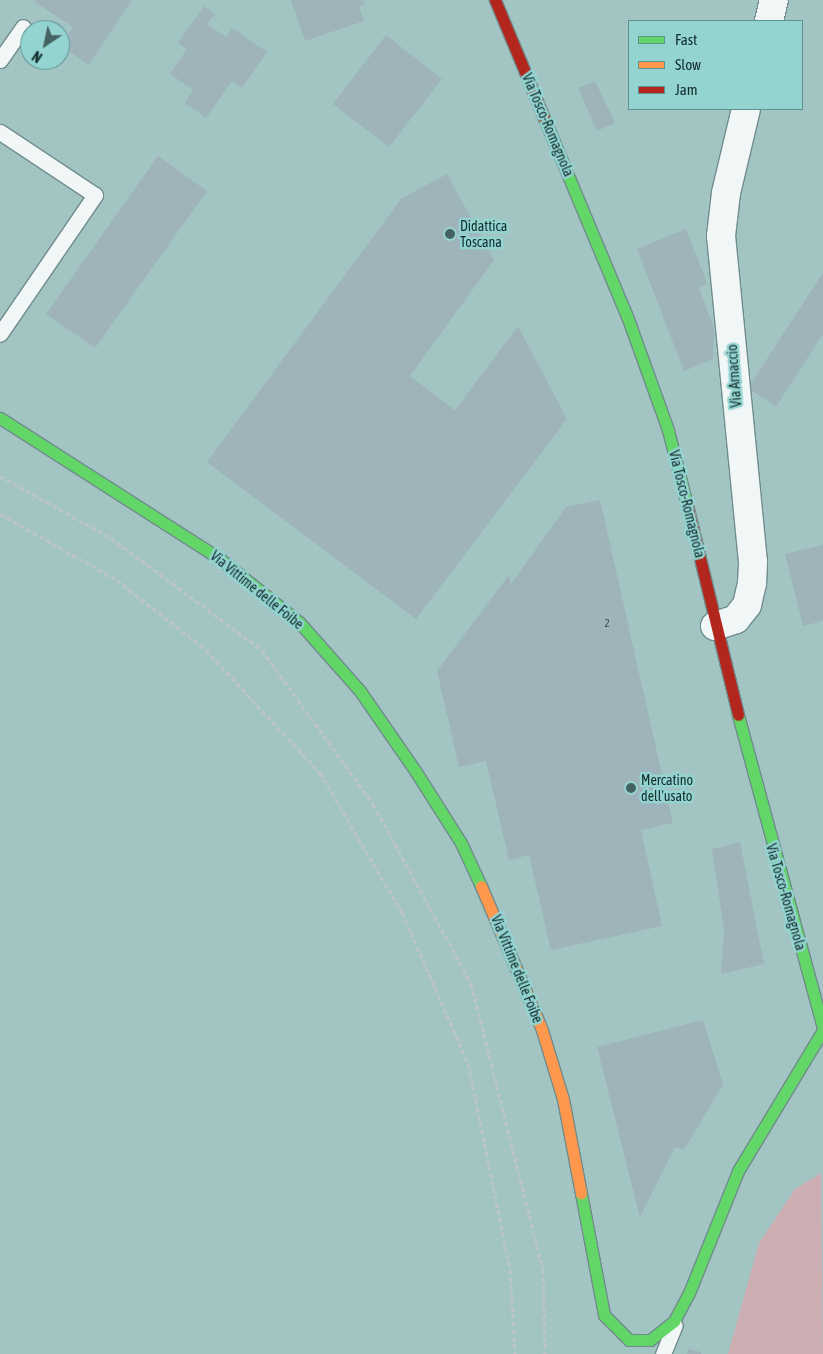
<!DOCTYPE html>
<html>
<head>
<meta charset="utf-8">
<style>
	body { margin:0 }
	#map { position:relative; width:823px; height:1354px; overflow:hidden; background:#a2c5c4; font-family:"Asap Condensed",sans-serif }
	div>[style] { position:absolute }
	[style*='--x'] { left:calc(var(--x)*1px); top:calc(var(--y)*1px); width:calc(var(--w)*1px); rotate:calc(var(--a)*1deg) }
	.green>* { inset:0; background:#ccaeb3 }
	.building>* { inset:0; background:#9eb3ba }
	.path>* { height:3px; margin-top:-1.5px; transform-origin:0; background:repeating-linear-gradient(90deg,#bbc5c5 0 5px,transparent 0 7.5px) }
	.roads { filter:drop-shadow(1px 0 #708c8c) drop-shadow(-1px 0 #708c8c) drop-shadow(0 1px #708c8c) drop-shadow(0 -1px #708c8c) }
	.lane>* { height:15px; margin:-7.5px; padding:0 7.5px; transform-origin:7.5px; border-radius:7.5px; background:#f1f6f6 }
	.street>* { height:28px; margin:-14px; padding:0 14px; transform-origin:14px; border-radius:14px; background:#f1f6f6 }
	.fast>* { height:11px; margin:-5.5px; padding:0 5.5px; transform-origin:5.5px; border-radius:5.5px; background:#63d668 }
	.slow>* { height:11px; margin:-5.5px; padding:0 5.5px; transform-origin:5.5px; border-radius:5.5px; background:#ff974d }
	.jam>* { height:11px; margin:-5.5px; padding:0 5.5px; transform-origin:5.5px; border-radius:5.5px; background:#b3261e }
	.dots>* { width:14px; height:14px; translate:-50% -50%; box-sizing:border-box; border:2px solid #93d4d1; border-radius:50% }
	span { translate:-50% -50%; white-space:nowrap; text-align:center; line-height:1.15; -webkit-text-stroke:5px #93d4d1; paint-order:stroke }
	.number-label { font-size:11px; color:#365051 }
	.number-label span { -webkit-text-stroke-width:0 }
	.street-label { font-size:14px; color:#122d2c }
	.poi-label { font-size:14px; color:#122d2c }
	.left { translate:0 -50%; text-align:left }
	.legend { position:absolute; left:628px; top:20px; width:175px; height:90px; box-sizing:border-box; background:#93d4d1; border:1px solid #5f918f; margin:0; padding:6px 9px; list-style:none; font-size:15px; color:#122d2c }
	.legend li { display:flex; align-items:center; gap:10px; height:25px }
	.legend b { width:25px; border:1px solid #5f918f }
	.north { position:absolute; left:20px; top:20px; width:50px; height:50px; box-sizing:border-box; background:#93d4d1; border:1px solid #5f918f; border-radius:50%; rotate:214deg; font-size:14px; font-weight:700; line-height:20px; text-align:center; color:#122d2c }
	.north::after { content:''; display:block; margin:auto; width:18px; height:22px; background:#446261; clip-path:polygon(50% 0,100% 100%,50% 72%,0 100%) }
</style>
</head>
<body>
<div id="map">
	<div class="green">
		<i style="clip-path:polygon(821px 1173px,823px 1354px,728px 1354px,759px 1243px,795px 1189px)"></i>
	</div>
	<div class="building">
		<i style="clip-path:polygon(36px 0,132px 0,89px 65px,61px 46px,73px 27px,35px 2px)"></i>
		<i style="clip-path:polygon(291px 0,363px 0,365px 4px,359px 6px,364px 21px,305px 41px)"></i>
		<i style="clip-path:polygon(204px 6px,215px 14px,207px 24px,226px 37px,232px 28px,267px 52px,242px 88px,232px 81px,206px 118px,185px 103px,193px 90px,170px 74px,187px 49px,178px 43px)"></i>
		<i style="clip-path:polygon(386px 35px,442px 79px,389px 147px,333px 104px)"></i>
		<i style="clip-path:polygon(595px 81px,615px 123px,597px 131px,578px 88px)"></i>
		<i style="clip-path:polygon(158px 156px,207px 191px,95px 348px,46px 314px)"></i>
		<i style="clip-path:polygon(447px 174px,494px 260px,410px 376px,455px 410px,518px 326px,567px 419px,416px 619px,207px 462px,401px 199px)"></i>
		<i style="clip-path:polygon(686px 229px,707px 283px,699px 288px,714px 329px,713px 359px,684px 371px,637px 249px)"></i>
		<i style="clip-path:polygon(823px 273px,823px 334px,776px 407px,748px 388px)"></i>
		<i style="clip-path:polygon(600px 500px,673px 823px,641px 830px,662px 926px,551px 950px,529px 855px,509px 860px,486px 761px,459px 767px,437px 671px,509px 575px,511px 584px,566px 507px)"></i>
		<i style="clip-path:polygon(823px 545px,823px 621px,803px 626px,785px 554px)"></i>
		<i style="clip-path:polygon(740px 842px,764px 964px,721px 974px,724px 931px,712px 849px)"></i>
		<i style="clip-path:polygon(703px 1020px,723px 1084px,684px 1150px,675px 1147px,640px 1217px,597px 1047px)"></i>
		<i style="clip-path:polygon(688px 1349px,701px 1352px,701px 1354px,687px 1354px)"></i>
	</div>
	<div class="path">
		<i style="--x:0;--y:476;--w:127;--a:29.2"></i>
		<i style="--x:111;--y:538;--w:188;--a:36.6"></i>
		<i style="--x:262;--y:650;--w:190;--a:54.2"></i>
		<i style="--x:373;--y:804;--w:204;--a:61.3"></i>
		<i style="--x:471;--y:983;--w:295;--a:75.9"></i>
		<i style="--x:543;--y:1269;--w:85;--a:88.7"></i>
		<i style="--x:0;--y:514;--w:134;--a:29.4"></i>
		<i style="--x:117;--y:580;--w:113;--a:38.2"></i>
		<i style="--x:206;--y:650;--w:168;--a:47.2"></i>
		<i style="--x:320;--y:773;--w:161;--a:59.5"></i>
		<i style="--x:402;--y:912;--w:165;--a:66.4"></i>
		<i style="--x:468;--y:1063;--w:210;--a:78.5"></i>
		<i style="--x:510;--y:1269;--w:85;--a:86.6"></i>
	</div>
	<div class="roads">
		<div class="lane">
			<i style="--x:0;--y:60;--w:40;--a:-55.1"></i>
			<i style="--x:0;--y:132;--w:114;--a:33.6"></i>
			<i style="--x:95;--y:195;--w:168;--a:124.4"></i>
			<i style="--x:663;--y:1354;--w:31;--a:-68"></i>
		</div>
		<div class="street">
			<i style="--x:769;--y:21;--w:22;--a:-77"></i>
			<i style="--x:715;--y:626;--w:22;--a:-18"></i>
			<i style="--x:736;--y:619;--w:18;--a:-52"></i>
			<i style="--x:747;--y:605;--w:23;--a:-77"></i>
			<i style="--x:752;--y:583;--w:21;--a:-87"></i>
			<i style="--x:753;--y:562;--w:328;--a:-95.6"></i>
			<i style="--x:721;--y:236;--w:43;--a:-83.4"></i>
			<i style="--x:726;--y:193;--w:86;--a:-76.6"></i>
		</div>
		<div class="fast">
			<i style="--x:544;--y:118;--w:215;--a:67.3"></i>
			<i style="--x:627;--y:316;--w:121;--a:70.2"></i>
			<i style="--x:668;--y:430;--w:77;--a:75.8"></i>
			<i style="--x:0;--y:418;--w:260;--a:32.6"></i>
			<i style="--x:219;--y:558;--w:102;--a:38.7"></i>
			<i style="--x:299;--y:622;--w:92;--a:48.5"></i>
			<i style="--x:360;--y:691;--w:98;--a:55.3"></i>
			<i style="--x:416;--y:772;--w:84;--a:57.6"></i>
			<i style="--x:461;--y:843;--w:47;--a:65.1"></i>
			<i style="--x:738;--y:715;--w:323;--a:74.8"></i>
			<i style="--x:581;--y:1193;--w:124;--a:79.3"></i>
			<i style="--x:604;--y:1315;--w:35;--a:45"></i>
			<i style="--x:629;--y:1340;--w:21;--a:0"></i>
			<i style="--x:650;--y:1340;--w:31;--a:-38"></i>
			<i style="--x:674;--y:1321;--w:32;--a:-62"></i>
			<i style="--x:689;--y:1293;--w:131;--a:-68.1"></i>
			<i style="--x:738;--y:1171;--w:165;--a:-58.9"></i>
		</div>
		<div class="slow">
			<i style="--x:481;--y:886;--w:156;--a:67"></i>
			<i style="--x:542;--y:1030;--w:72;--a:73.1"></i>
			<i style="--x:563;--y:1099;--w:96;--a:79.2"></i>
		</div>
		<div class="jam">
			<i style="--x:495;--y:0;--w:128;--a:67.4"></i>
			<i style="--x:687;--y:505;--w:216;--a:76.3"></i>
		</div>
	</div>
	<div class="dots">
		<i style="left:450px;top:234px;background:#446261"></i>
		<i style="left:631px;top:788px;background:#446261"></i>
	</div>
	<div class="number-label">
		<span style="left:607px;top:623px">2</span>
	</div>
	<div class="street-label">
		<span style="left:548px;top:125px;rotate:67deg">Via Tosco-Romagnola</span>
		<span style="left:734px;top:376px;rotate:-94deg">Via Arnaccio</span>
		<span style="left:687px;top:504px;rotate:76deg">Via Tosco-Romagnola</span>
		<span style="left:257px;top:590px;rotate:39deg">Via Vittime delle Foibe</span>
		<span style="left:786px;top:897px;rotate:74deg">Via Tosco-Romagnola</span>
		<span style="left:517px;top:969px;rotate:68deg">Via Vittime delle Foibe</span>
	</div>
	<div class="poi-label">
		<span class="left" style="left:460px;top:234px">Didattica<br>Toscana</span>
		<span class="left" style="left:641px;top:788px">Mercatino<br>dell'usato</span>
	</div>
	<ul class="legend">
	<li><b style="height:6px;background:#63d668"></b>Fast</li>
	<li><b style="height:6px;background:#ff974d"></b>Slow</li>
	<li><b style="height:6px;background:#b3261e"></b>Jam</li>
	</ul>
	<div class="north">N</div>
</div>
</body>
</html>
